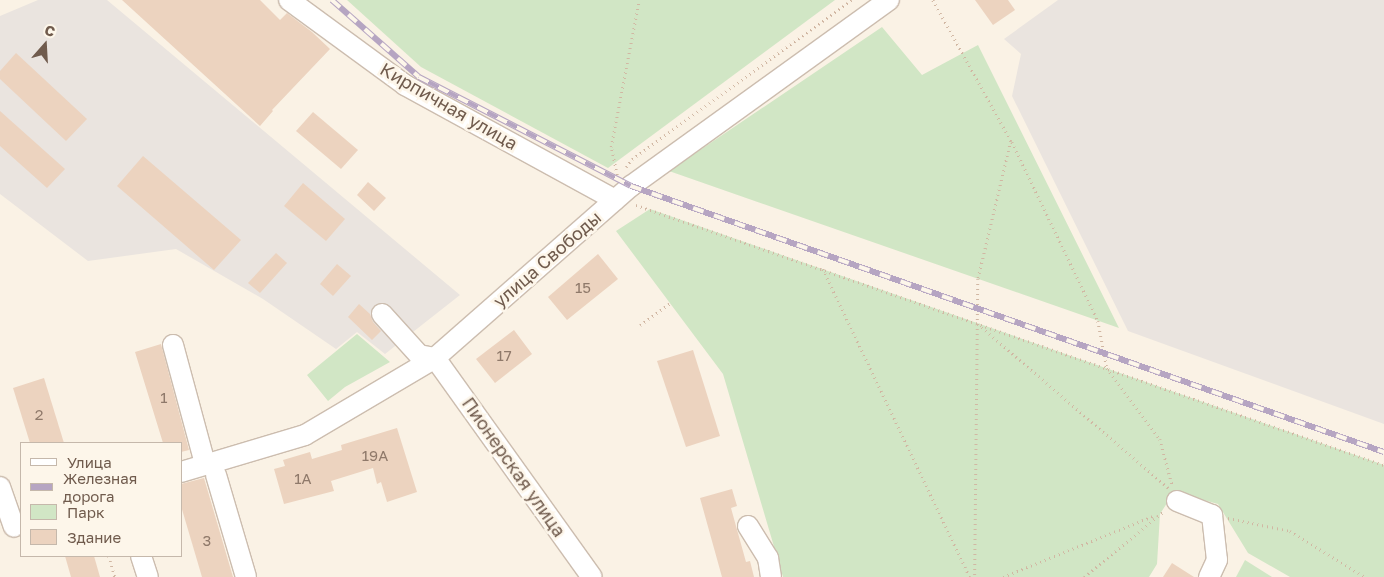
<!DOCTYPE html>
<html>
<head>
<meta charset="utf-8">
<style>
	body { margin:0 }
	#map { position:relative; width:1384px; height:577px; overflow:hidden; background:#faf2e5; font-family:"Golos Text",sans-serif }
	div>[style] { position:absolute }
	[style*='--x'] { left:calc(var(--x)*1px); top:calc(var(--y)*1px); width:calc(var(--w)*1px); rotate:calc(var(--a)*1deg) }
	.industrial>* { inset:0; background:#eae4df }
	.green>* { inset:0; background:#d1e6c5 }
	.building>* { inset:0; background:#ecd3bf }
	.path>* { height:2.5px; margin-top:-1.25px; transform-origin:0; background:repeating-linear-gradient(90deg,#d1b7a3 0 1px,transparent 0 5px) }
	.roads { filter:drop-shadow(1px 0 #ccbdaf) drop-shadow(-1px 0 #ccbdaf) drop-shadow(0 1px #ccbdaf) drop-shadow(0 -1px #ccbdaf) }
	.minor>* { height:20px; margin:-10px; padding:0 10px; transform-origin:10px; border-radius:10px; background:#fff }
	.rail>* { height:5.5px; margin-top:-2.75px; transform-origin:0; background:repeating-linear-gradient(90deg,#fdf6ea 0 11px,#b6a5c2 0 22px); box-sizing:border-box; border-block:1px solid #b6a5c2 }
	span { translate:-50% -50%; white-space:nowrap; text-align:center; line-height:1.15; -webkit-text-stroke:5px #fdf6ea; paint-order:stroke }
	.number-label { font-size:15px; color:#8f796a }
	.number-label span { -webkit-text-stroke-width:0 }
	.street-label { font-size:18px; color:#705b4d }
	.legend { position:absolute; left:20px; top:442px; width:162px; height:115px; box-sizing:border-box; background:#fdf6ea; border:1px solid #c5b8ab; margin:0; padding:6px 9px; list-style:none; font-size:15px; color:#705b4d }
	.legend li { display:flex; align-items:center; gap:10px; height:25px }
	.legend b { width:25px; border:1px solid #c5b8ab }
	.north { position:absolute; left:20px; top:20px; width:50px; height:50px; -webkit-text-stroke:4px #fdf6ea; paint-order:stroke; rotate:19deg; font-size:14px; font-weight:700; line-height:20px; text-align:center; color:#705b4d }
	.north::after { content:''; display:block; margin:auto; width:18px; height:22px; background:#705b4d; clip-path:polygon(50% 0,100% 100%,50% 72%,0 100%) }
</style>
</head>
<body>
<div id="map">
	<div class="industrial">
		<i style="clip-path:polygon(38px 0,107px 0,460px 295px,385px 354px,357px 332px,336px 349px,263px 299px,176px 249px,88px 261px,0 194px,0 16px)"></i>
		<i style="clip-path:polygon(1058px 0,1384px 0,1384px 424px,1128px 331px,1012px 96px,1021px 54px,1004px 39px)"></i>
	</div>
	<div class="green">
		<i style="clip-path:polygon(347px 0,835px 0,608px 168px,421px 67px)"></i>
		<i style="clip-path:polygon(882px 27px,922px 75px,978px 45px,1119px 328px,669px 171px)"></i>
		<i style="clip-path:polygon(650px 209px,1384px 465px,1384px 577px,1290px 577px,1248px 553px,1218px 504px,1174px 492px,1160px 514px,1157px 564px,1149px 577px,783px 577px,723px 374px,616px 231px)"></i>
		<i style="clip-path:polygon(357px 334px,390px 362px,345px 387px,328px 401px,307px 375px)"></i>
		<i style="clip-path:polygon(1245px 560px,1272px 577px,1236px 577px)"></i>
	</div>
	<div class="building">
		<i style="clip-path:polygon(122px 0,260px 0,280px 20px,287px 13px,312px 32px,330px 49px,272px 110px,273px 111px,260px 126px)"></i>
		<i style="clip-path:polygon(975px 0,1008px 0,1015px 10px,993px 25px)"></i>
		<i style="clip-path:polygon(16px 53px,87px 119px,66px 141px,0 79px,0 71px)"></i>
		<i style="clip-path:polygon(0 111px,65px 169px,47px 188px,0 146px)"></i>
		<i style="clip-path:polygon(313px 112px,358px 150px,341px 169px,296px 131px)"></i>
		<i style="clip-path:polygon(143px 156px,241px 240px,214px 270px,117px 186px)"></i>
		<i style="clip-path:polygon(368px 182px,386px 198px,374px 211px,357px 195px)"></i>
		<i style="clip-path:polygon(303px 183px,345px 219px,326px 241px,284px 206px)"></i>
		<i style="clip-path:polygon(276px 253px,287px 263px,260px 293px,248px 283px)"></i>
		<i style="clip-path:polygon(598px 254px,618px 279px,567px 320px,548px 297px)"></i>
		<i style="clip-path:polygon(337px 264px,351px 276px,333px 296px,320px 284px)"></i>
		<i style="clip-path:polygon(359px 304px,370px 314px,373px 322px,381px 331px,372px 340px,348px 317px)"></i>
		<i style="clip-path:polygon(514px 330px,532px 354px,495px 383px,476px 359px)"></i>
		<i style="clip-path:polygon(161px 344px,189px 450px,181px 452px,181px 443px,163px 443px,135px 352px)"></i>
		<i style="clip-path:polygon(693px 350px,720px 436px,686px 447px,657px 361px)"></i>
		<i style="clip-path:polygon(44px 378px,64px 443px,30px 443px,13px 388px)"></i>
		<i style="clip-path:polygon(397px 428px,417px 492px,387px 502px,381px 482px,377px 484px,373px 468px,331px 481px,334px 491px,284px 504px,274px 469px,285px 466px,283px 460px,310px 452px,312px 459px,342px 450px,341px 445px)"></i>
		<i style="clip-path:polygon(204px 478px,233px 577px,202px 577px,181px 506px,181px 484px)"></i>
		<i style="clip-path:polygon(732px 489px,737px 506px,731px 508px,746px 562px,750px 561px,754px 577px,722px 577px,700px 498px)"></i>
		<i style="clip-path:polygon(65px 556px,94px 556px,100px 577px,71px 577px)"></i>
		<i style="clip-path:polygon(1172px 563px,1194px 577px,1163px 577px)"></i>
	</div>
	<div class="path">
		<i style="--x:933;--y:0;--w:161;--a:61"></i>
		<i style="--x:1011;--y:141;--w:142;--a:103.4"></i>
		<i style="--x:978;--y:279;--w:298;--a:90.6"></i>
		<i style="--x:1012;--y:142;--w:199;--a:64.3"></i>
		<i style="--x:1098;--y:321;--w:48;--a:79.2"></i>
		<i style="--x:1107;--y:368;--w:89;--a:53.3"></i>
		<i style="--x:1160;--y:439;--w:47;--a:75.1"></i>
		<i style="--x:626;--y:167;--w:10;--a:-53"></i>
		<i style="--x:632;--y:159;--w:271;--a:-35.9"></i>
		<i style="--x:617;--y:175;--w:29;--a:-102"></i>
		<i style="--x:611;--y:147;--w:150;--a:-79.2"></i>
		<i style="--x:636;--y:205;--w:792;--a:19.17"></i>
		<i style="--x:823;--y:269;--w:341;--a:64.5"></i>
		<i style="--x:978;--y:324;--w:252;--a:40.7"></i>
		<i style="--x:640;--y:325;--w:37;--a:-36"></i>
		<i style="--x:1228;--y:518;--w:63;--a:11.8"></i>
		<i style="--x:1290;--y:531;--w:88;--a:31.5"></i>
		<i style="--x:109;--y:556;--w:22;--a:74"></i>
		<i style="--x:1003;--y:577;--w:165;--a:-22.1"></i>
		<i style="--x:1084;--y:577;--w:104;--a:-39.5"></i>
	</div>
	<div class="roads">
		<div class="minor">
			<i style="--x:289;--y:0;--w:144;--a:36.2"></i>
			<i style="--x:405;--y:85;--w:239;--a:28.7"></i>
			<i style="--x:382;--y:314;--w:55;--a:47.9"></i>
			<i style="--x:419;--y:355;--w:16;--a:11"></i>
			<i style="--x:435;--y:358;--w:269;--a:54.4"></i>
			<i style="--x:173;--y:345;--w:123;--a:74.9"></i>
			<i style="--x:181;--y:472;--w:129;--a:-16.6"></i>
			<i style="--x:305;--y:435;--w:151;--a:-30.6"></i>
			<i style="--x:435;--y:358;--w:261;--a:-41.3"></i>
			<i style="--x:631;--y:186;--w:318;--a:-35.8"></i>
			<i style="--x:216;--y:475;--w:106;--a:73.6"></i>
			<i style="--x:0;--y:487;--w:42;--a:70.7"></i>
			<i style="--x:1177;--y:501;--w:38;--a:22"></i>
			<i style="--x:1212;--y:515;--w:45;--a:83.7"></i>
			<i style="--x:1217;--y:560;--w:19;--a:115"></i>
			<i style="--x:748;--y:526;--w:38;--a:58"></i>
			<i style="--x:768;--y:558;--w:19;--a:81"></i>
			<i style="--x:141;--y:556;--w:22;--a:72"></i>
		</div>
	</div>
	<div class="rail">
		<i style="--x:332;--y:0;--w:116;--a:41.5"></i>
		<i style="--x:419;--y:77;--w:238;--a:27.2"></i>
		<i style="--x:631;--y:186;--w:799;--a:19.46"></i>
	</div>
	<div class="number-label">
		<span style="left:583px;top:288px">15</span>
		<span style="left:504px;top:356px">17</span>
		<span style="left:164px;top:398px">1</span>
		<span style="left:39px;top:415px">2</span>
		<span style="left:375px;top:456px">19А</span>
		<span style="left:303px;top:479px">1А</span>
		<span style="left:207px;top:541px">3</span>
	</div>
	<div class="street-label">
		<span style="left:449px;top:106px;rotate:30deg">Кирпичная улица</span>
		<span style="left:547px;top:259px;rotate:-41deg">улица Свободы</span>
		<span style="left:514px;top:467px;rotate:55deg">Пионерская улица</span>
	</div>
	<ul class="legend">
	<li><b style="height:6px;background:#fff"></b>Улица</li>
	<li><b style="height:6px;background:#b6a5c2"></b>Железная дорога</li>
	<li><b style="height:14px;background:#d1e6c5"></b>Парк</li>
	<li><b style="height:14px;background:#ecd3bf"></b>Здание</li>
	</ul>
	<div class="north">С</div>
</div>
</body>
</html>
